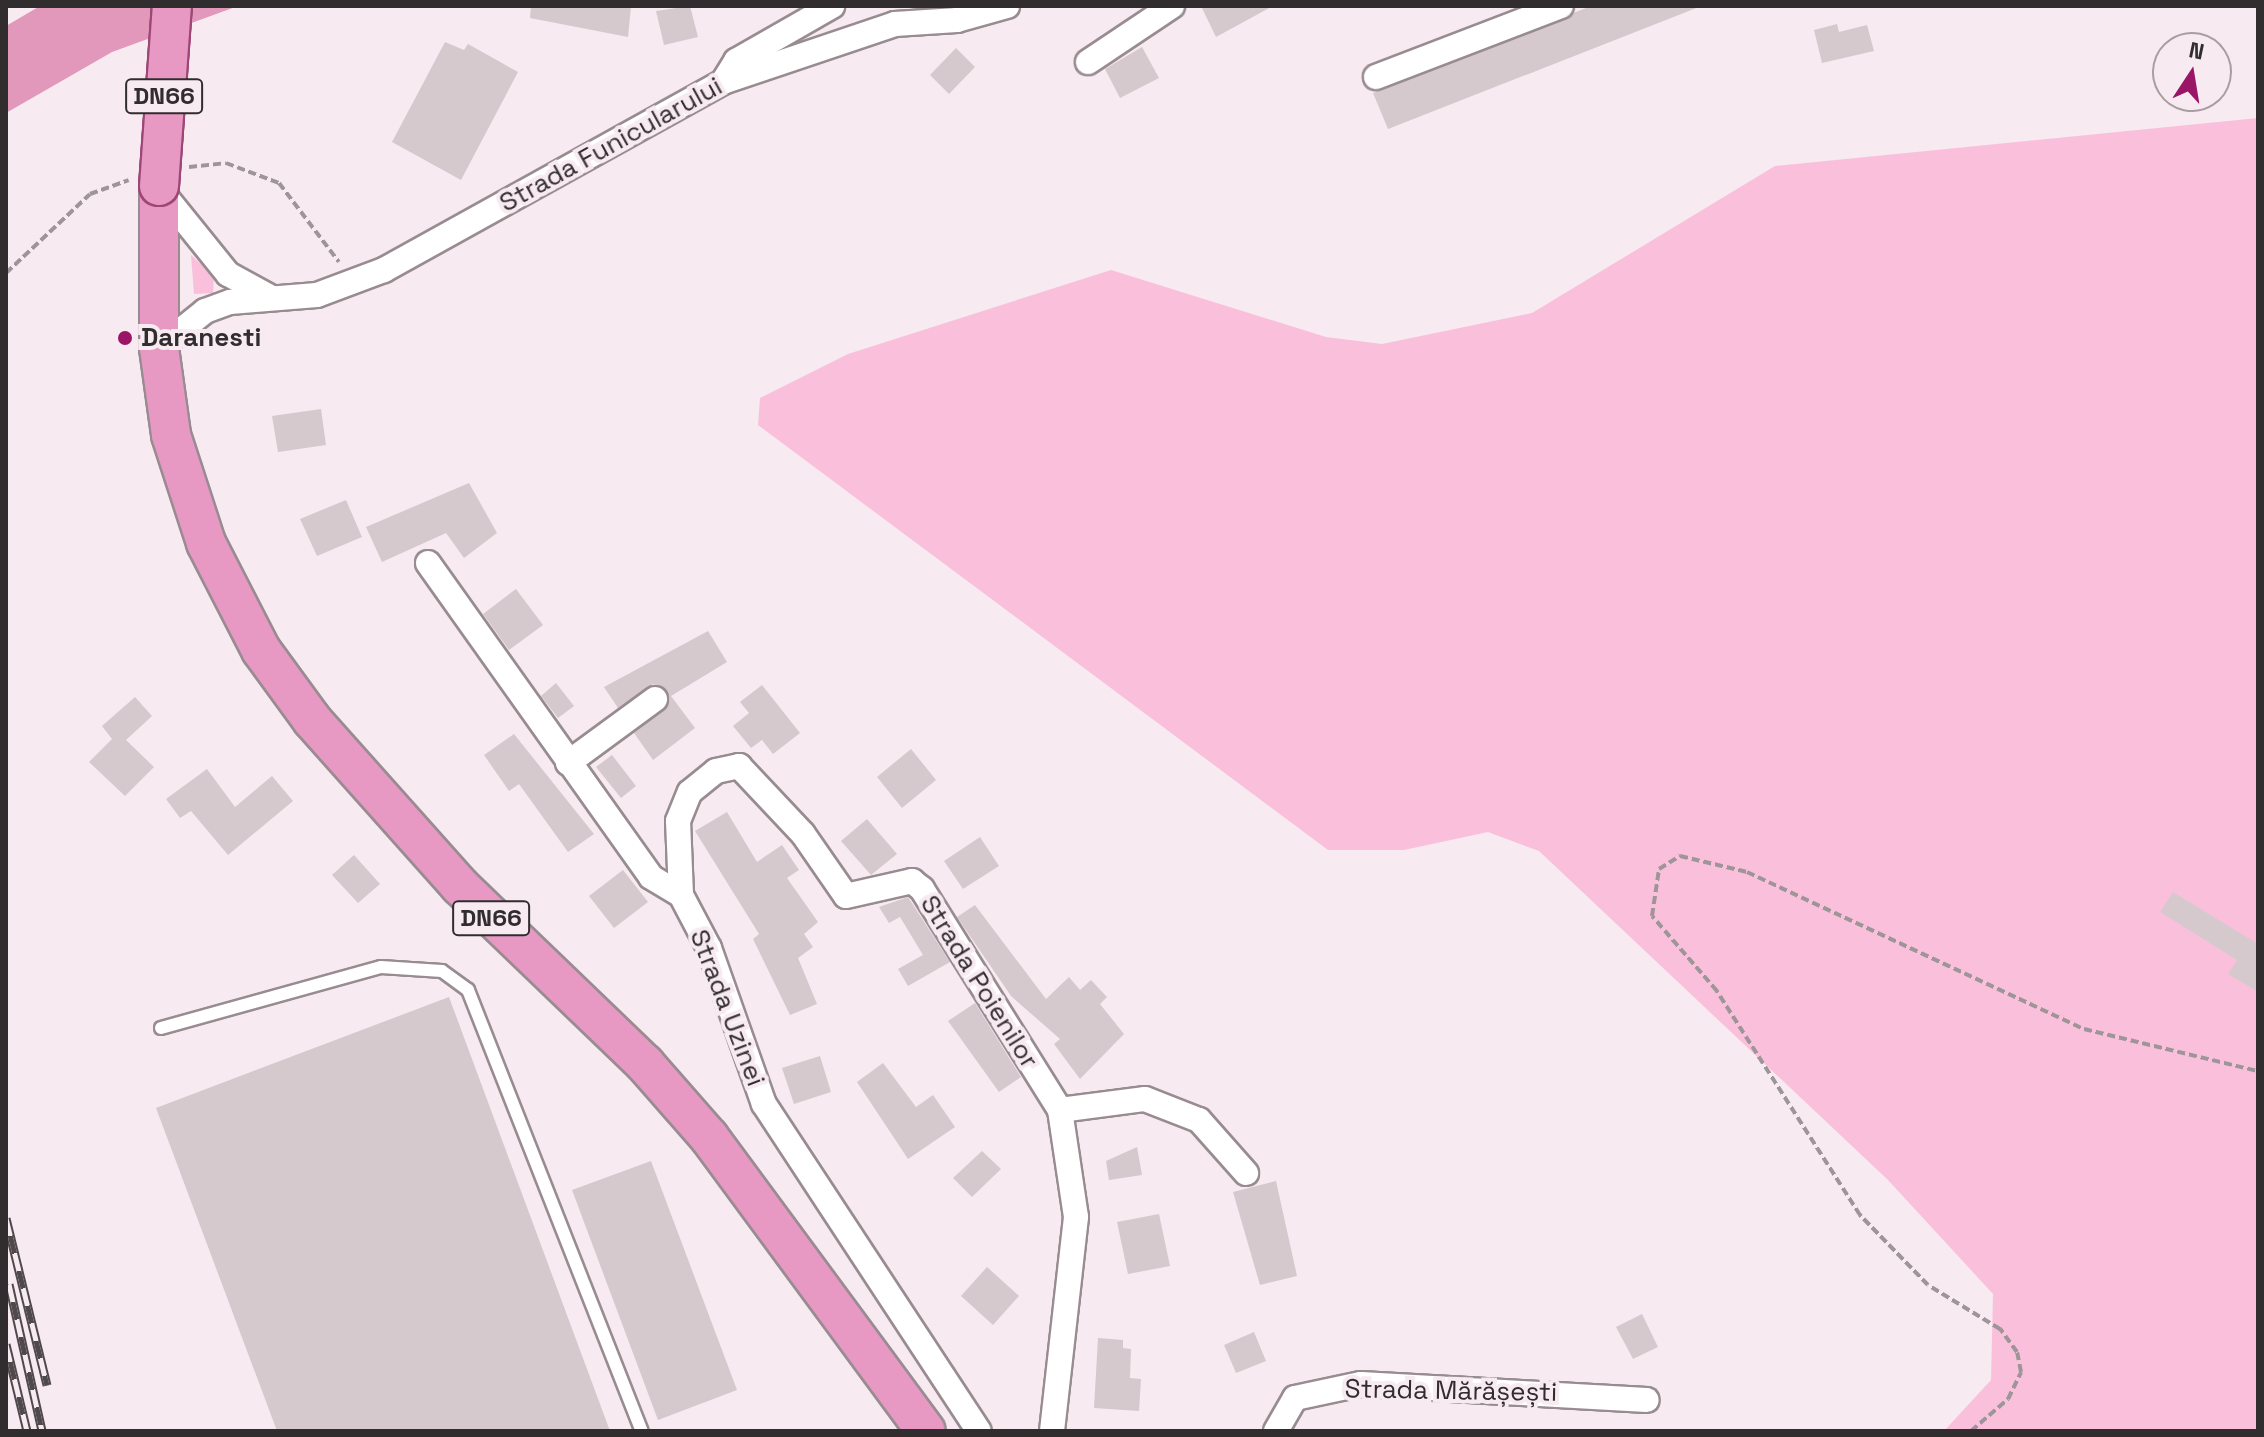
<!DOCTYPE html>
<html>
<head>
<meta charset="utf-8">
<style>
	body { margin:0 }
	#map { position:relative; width:2264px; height:1437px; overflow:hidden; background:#f7eaf0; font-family:"Space Grotesk",sans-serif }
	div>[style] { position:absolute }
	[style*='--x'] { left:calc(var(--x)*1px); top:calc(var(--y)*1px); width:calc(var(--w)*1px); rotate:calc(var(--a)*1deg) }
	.green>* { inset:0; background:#fac0db }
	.water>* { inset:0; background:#e198bb }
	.building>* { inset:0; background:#d5c9ce }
	.path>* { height:4px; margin-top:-2px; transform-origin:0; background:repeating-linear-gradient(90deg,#9e9599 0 8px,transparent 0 12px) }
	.roads { filter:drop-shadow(2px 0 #988c91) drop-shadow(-2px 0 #988c91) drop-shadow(0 2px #988c91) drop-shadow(0 -2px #988c91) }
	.service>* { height:12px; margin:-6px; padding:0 6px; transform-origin:6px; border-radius:6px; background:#fff }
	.minor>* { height:24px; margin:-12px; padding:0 12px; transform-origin:12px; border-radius:12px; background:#fff }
	.primary>* { height:38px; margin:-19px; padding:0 19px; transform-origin:19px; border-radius:19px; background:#e799c4 }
	.rail>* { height:9px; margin-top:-4.5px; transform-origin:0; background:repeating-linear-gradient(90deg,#f7eaf0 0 18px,#50494c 0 36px); box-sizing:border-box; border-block:2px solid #50494c }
	.bridges { filter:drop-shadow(2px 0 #9d4776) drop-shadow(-2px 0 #9d4776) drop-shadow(0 2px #9d4776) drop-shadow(0 -2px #9d4776) }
	.primary-bridge>* { height:38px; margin:-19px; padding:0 19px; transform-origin:19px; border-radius:19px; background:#e799c4 }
	.dots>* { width:22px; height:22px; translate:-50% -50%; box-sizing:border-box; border:4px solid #f7eaf0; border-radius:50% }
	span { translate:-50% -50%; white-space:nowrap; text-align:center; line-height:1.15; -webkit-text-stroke:8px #f7eaf0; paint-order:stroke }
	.shield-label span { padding:2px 6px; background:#f7eaf0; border:2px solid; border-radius:6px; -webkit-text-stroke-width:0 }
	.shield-label { font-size:24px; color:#312c2e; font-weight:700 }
	.street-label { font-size:26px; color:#312c2e }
	.poi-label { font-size:26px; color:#312c2e; font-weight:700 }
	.left { translate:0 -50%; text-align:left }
	.frame { position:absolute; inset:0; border:8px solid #312c2e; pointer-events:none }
	.north { position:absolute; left:2152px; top:32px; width:80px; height:80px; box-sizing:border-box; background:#f7eaf0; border:2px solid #a89ea2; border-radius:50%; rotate:12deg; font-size:22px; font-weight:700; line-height:32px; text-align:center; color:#312c2e }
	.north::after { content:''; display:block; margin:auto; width:28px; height:36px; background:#9b1567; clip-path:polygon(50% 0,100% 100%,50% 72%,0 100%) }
</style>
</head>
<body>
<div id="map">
	<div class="green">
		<i style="clip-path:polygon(2258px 118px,2258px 1431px,1944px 1431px,1991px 1380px,1993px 1294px,1888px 1180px,1539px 851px,1488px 832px,1404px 850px,1328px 850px,758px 425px,760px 398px,848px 354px,1111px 270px,1326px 337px,1382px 344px,1532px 313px,1775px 166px)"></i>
		<i style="clip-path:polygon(191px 255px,214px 276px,213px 293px,194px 294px)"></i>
	</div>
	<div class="water">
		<i style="clip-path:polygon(40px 6px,238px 6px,112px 52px,6px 113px,6px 26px)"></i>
	</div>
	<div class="building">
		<i style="clip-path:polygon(531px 6px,631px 6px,628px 37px,530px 18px)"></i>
		<i style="clip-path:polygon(690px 6px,698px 37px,664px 45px,656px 11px)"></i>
		<i style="clip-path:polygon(1201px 6px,1273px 6px,1216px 37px)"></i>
		<i style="clip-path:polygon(1591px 6px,1699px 7px,1388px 129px,1373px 93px)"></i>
		<i style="clip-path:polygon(1837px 24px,1839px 32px,1867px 25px,1874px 51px,1822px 63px,1814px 30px)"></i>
		<i style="clip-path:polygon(445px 42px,464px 50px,468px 44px,518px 72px,461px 180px,392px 142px)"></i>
		<i style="clip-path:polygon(1142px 47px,1159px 78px,1120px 98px,1105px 69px)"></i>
		<i style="clip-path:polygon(956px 48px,975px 67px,949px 94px,930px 75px)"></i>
		<i style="clip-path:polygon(321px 409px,326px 445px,278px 452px,272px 416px)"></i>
		<i style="clip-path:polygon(469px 483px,497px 533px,464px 558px,446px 533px,382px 562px,366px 527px)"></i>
		<i style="clip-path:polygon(346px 500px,362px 537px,317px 556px,300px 519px)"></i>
		<i style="clip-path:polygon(516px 589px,543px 625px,509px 650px,483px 614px)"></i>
		<i style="clip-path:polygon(708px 631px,727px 662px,671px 696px,695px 728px,653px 760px,634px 733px,668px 706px,667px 691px,653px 684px,618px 708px,604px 687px)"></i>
		<i style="clip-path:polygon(556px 683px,574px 706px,558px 718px,541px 696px)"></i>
		<i style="clip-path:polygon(762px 685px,800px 733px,773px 754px,762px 740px,751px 748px,733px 726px,749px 713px,740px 702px)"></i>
		<i style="clip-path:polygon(135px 697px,152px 716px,126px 740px,154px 767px,125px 796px,89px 762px,112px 739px,102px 726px)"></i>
		<i style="clip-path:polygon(514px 734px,594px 834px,568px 852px,519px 784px,509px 791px,484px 755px)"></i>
		<i style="clip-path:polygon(911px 749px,936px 780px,902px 808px,877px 777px)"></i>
		<i style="clip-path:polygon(612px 755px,636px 786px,621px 798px,596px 767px)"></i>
		<i style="clip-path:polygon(207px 769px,235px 807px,272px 776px,293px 801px,228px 855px,191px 811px,180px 818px,166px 799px)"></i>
		<i style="clip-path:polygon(727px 812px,757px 862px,782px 845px,799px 870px,787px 878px,818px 922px,804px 934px,813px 947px,798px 958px,817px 1004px,790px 1015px,753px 939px,759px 934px,695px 831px)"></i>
		<i style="clip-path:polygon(867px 819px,897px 854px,871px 875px,841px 841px)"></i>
		<i style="clip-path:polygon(980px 837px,999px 866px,963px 889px,944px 861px)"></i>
		<i style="clip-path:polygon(354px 855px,380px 884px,358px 903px,332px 875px)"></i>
		<i style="clip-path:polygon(623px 870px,648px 902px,614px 928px,589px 896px)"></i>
		<i style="clip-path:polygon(2173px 892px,2258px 944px,2258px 992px,2228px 974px,2237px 960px,2160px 912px)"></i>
		<i style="clip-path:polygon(908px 897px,950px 962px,908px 986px,898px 969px,923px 955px,900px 917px,889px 923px,879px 907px)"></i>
		<i style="clip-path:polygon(975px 905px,1046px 999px,1069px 977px,1080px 990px,1091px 980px,1107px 997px,1100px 1004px,1124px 1034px,1080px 1079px,1054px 1044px,1060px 1039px,1011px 996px,957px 917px)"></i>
		<i style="clip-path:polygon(449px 997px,610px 1431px,277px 1431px,156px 1108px)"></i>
		<i style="clip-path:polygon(975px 1003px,1021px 1077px,999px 1092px,948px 1021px)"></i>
		<i style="clip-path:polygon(820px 1056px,831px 1092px,794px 1104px,782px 1068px)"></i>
		<i style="clip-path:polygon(883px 1063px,916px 1107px,933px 1095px,955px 1127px,908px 1159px,857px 1082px)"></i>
		<i style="clip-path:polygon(1137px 1147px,1142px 1175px,1109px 1180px,1106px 1161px)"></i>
		<i style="clip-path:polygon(982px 1151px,1001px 1169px,972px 1197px,953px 1178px)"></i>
		<i style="clip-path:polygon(651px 1161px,737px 1390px,658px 1420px,572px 1190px)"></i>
		<i style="clip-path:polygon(1276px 1181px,1297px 1276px,1260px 1285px,1233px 1192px)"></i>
		<i style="clip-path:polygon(1159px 1214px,1170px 1266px,1128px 1274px,1117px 1222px)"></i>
		<i style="clip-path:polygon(987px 1267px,1019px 1296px,993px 1325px,961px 1296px)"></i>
		<i style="clip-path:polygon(1642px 1314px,1658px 1347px,1633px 1359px,1616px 1327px)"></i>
		<i style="clip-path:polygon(1254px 1332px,1266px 1361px,1236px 1373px,1224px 1345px)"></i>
		<i style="clip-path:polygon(1098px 1338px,1123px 1340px,1123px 1348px,1131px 1349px,1130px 1378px,1141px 1379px,1139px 1411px,1094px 1408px)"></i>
	</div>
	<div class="path">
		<i style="--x:189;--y:167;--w:37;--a:-6"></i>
		<i style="--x:226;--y:163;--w:57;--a:20.7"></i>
		<i style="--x:279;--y:183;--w:99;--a:52.8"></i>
		<i style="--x:6;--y:273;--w:115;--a:-43.2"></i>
		<i style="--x:90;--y:194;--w:41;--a:-19.7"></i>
		<i style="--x:1971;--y:1431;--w:49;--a:-40.9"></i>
		<i style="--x:2008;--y:1399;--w:30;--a:-64"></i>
		<i style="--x:2021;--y:1372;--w:20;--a:-101"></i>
		<i style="--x:2017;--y:1352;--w:29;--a:-126"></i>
		<i style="--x:2000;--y:1329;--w:84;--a:-148.6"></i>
		<i style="--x:1928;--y:1285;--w:98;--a:-134.2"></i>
		<i style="--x:1860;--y:1215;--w:266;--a:-122.6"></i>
		<i style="--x:1717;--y:991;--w:99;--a:-130.9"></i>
		<i style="--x:1652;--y:916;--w:48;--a:-81.5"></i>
		<i style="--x:1659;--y:869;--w:25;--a:-32"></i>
		<i style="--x:1680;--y:856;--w:69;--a:13.4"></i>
		<i style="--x:1747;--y:872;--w:372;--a:25"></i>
		<i style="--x:2084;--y:1029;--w:179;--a:13.6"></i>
	</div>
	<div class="roads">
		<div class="service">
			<i style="--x:161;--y:1028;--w:228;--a:-15.5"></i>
			<i style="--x:381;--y:967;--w:61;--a:3.8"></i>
			<i style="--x:442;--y:971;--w:32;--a:36"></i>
			<i style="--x:468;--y:990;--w:474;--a:68.5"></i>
		</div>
		<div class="minor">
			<i style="--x:1088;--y:62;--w:101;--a:-33.7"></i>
			<i style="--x:1376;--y:77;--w:198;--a:-21"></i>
			<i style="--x:723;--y:82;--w:25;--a:-58"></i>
			<i style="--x:736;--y:61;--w:111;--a:-29.8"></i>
			<i style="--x:161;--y:191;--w:107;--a:51.1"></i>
			<i style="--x:228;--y:274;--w:50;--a:28.6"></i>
			<i style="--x:159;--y:348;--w:59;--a:-38.8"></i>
			<i style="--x:205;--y:311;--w:27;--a:-20"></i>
			<i style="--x:230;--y:302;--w:87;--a:-4.6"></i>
			<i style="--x:317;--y:295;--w:72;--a:-20.5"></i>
			<i style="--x:384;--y:270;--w:388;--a:-29"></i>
			<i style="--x:723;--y:82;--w:182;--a:-18.6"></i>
			<i style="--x:895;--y:24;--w:62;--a:-3.7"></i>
			<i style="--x:957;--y:20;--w:52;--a:-15.6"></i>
			<i style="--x:428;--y:563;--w:385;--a:54.6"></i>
			<i style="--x:651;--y:877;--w:35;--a:31"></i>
			<i style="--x:681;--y:895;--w:60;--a:62.2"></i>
			<i style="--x:709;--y:948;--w:165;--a:70.6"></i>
			<i style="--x:764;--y:1104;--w:391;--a:56.7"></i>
			<i style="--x:568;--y:763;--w:108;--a:-36.3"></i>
			<i style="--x:681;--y:895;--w:74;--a:-92.3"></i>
			<i style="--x:678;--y:821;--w:31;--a:-68"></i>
			<i style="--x:690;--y:792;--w:33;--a:-39"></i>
			<i style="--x:716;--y:771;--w:24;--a:-12"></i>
			<i style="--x:739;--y:766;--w:93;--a:46.7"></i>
			<i style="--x:803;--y:834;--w:75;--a:55.3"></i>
			<i style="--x:846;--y:896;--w:68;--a:-12.8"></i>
			<i style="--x:912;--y:881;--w:13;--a:39"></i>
			<i style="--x:922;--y:889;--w:261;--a:58"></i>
			<i style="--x:1060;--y:1110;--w:108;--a:81.5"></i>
			<i style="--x:1076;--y:1217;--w:215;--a:96.4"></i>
			<i style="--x:1060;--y:1110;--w:86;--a:-7.4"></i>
			<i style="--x:1145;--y:1099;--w:58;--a:21.3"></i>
			<i style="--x:1199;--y:1120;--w:71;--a:48.4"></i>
			<i style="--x:1276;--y:1431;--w:38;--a:-60"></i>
			<i style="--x:1295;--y:1398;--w:67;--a:-12"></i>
			<i style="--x:1361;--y:1384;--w:286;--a:3.2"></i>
		</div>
		<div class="primary">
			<i style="--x:159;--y:186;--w:162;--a:90"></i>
			<i style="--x:159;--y:348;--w:88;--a:82.1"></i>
			<i style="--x:171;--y:435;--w:114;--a:72"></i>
			<i style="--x:206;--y:543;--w:120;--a:62.8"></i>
			<i style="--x:261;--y:650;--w:87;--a:53.9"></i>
			<i style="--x:312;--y:720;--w:222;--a:48.3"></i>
			<i style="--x:460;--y:886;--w:257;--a:43.9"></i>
			<i style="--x:645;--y:1064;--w:97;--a:48.8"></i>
			<i style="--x:709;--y:1137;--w:365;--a:53.6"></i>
		</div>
	</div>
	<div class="rail">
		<i style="--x:6;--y:1218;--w:172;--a:76.2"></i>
		<i style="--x:9;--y:1284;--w:151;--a:77.3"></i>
		<i style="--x:6;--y:1344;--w:89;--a:76.4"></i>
	</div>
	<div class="bridges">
		<div class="primary-bridge">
			<i style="--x:159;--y:186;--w:180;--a:-85.9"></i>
		</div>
	</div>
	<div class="dots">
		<i style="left:125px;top:338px;background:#9b1567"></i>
	</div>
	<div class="shield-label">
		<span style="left:164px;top:96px">DN66</span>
		<span style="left:491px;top:918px">DN66</span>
	</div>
	<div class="street-label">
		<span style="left:611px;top:145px;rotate:-29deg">Strada Funicularului</span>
		<span style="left:979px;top:982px;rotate:58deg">Strada Poienilor</span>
		<span style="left:727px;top:1008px;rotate:69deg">Strada Uzinei</span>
		<span style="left:1451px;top:1391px;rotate:1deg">Strada Mărășești</span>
	</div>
	<div class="poi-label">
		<span class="left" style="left:141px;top:338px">Daranesti</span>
	</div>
	<div class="frame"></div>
	<div class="north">N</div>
</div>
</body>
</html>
